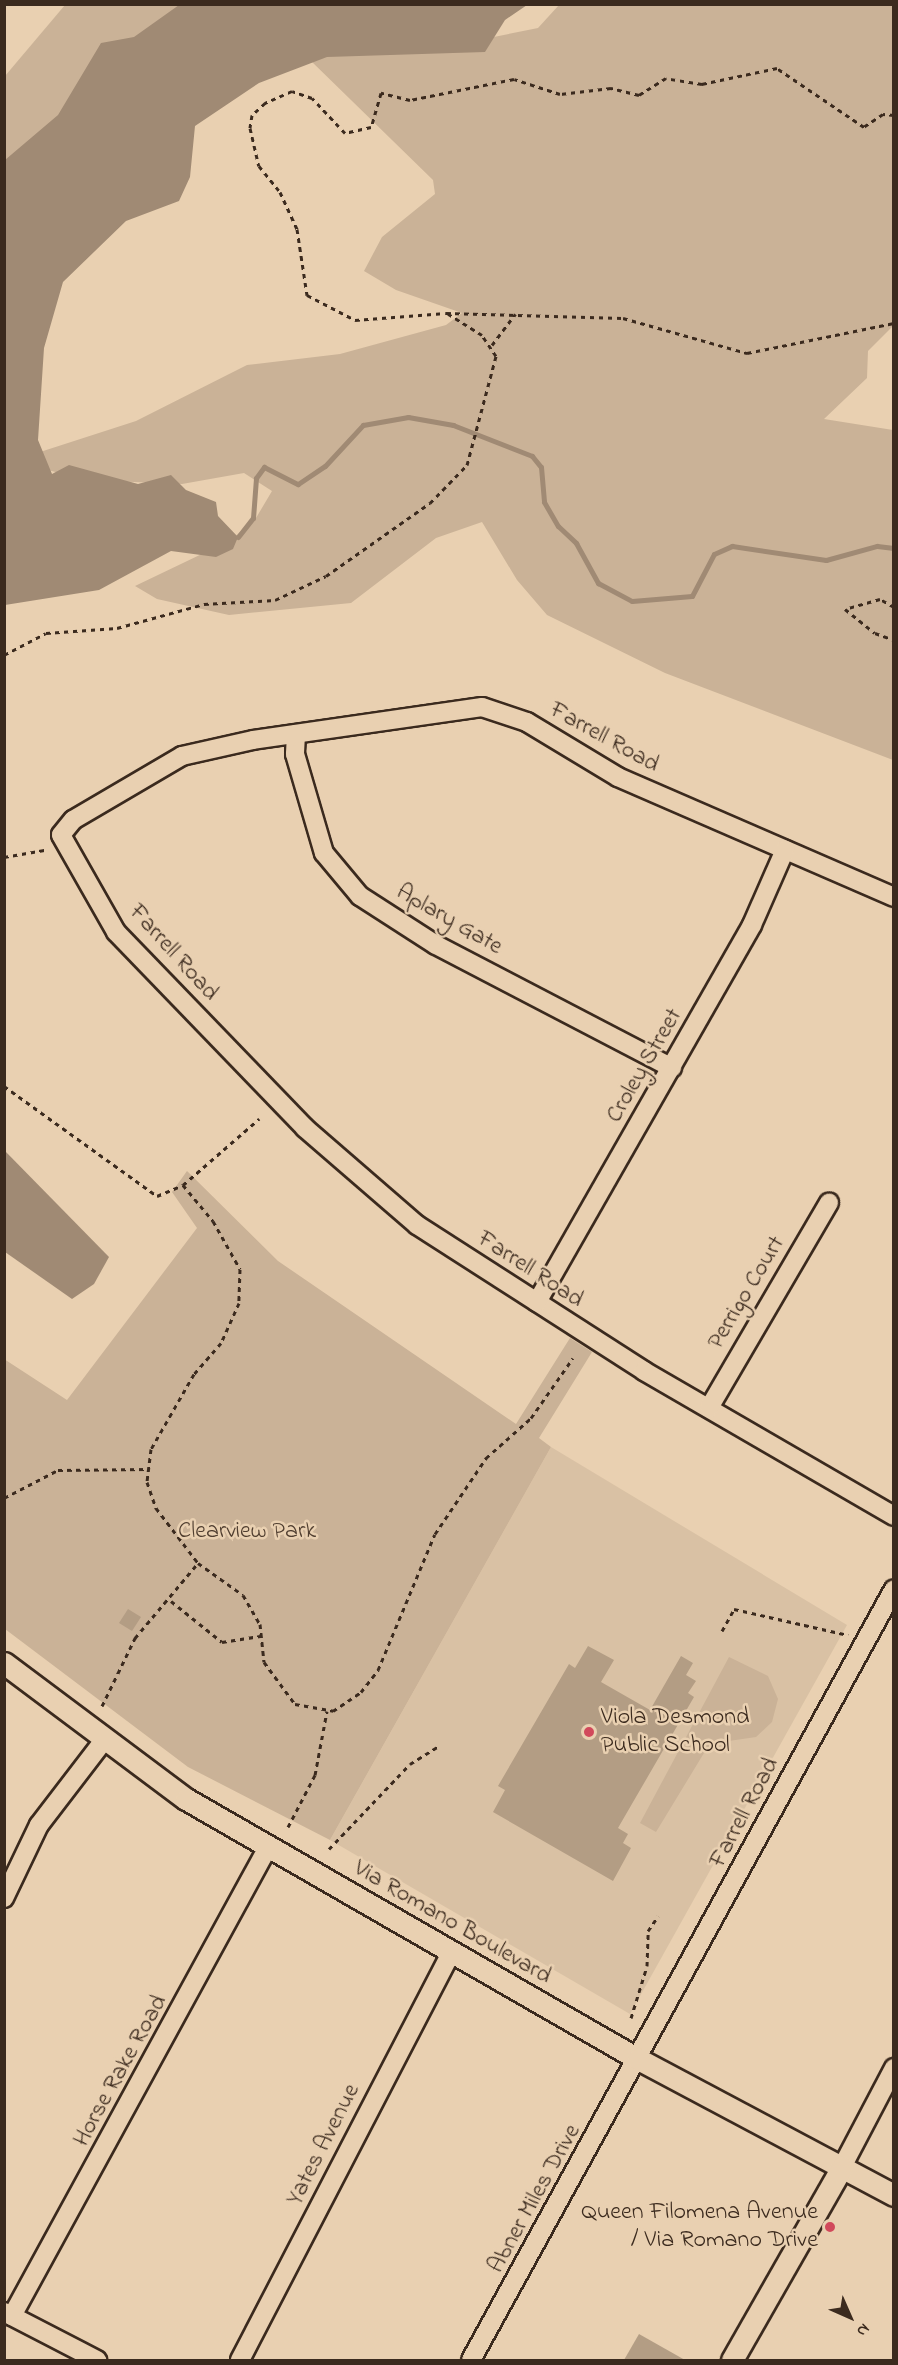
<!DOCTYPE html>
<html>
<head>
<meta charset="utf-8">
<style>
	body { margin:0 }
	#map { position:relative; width:898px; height:2365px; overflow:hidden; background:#e9d0b1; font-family:"Indie Flower",sans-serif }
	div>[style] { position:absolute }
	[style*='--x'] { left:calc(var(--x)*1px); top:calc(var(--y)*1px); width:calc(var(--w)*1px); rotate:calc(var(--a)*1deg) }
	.built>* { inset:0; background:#d9c1a4 }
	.green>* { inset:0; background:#cab297 }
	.water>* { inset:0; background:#a08a74 }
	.stream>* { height:5px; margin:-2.5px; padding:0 2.5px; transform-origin:2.5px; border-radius:2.5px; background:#a08a74 }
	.building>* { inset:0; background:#b39d84 }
	.path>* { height:3px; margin-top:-1.5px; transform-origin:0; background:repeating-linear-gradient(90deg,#3b2a1e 0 4.5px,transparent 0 9px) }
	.roads { filter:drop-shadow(2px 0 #3b2a1e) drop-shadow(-2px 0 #3b2a1e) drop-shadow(0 2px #3b2a1e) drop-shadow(0 -2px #3b2a1e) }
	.minor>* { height:18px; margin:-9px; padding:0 9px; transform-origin:9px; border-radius:9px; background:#e9d0b1 }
	.tertiary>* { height:21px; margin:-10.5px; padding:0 10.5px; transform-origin:10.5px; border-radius:10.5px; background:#e9d0b1 }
	.dots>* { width:16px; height:16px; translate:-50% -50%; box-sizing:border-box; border:3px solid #e9d0b1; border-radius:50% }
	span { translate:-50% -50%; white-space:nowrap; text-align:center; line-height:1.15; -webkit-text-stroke:5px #e9d0b1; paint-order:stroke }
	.street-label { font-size:24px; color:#3b2a1e }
	.park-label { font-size:24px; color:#503e30 }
	.poi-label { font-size:24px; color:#3b2a1e }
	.left { translate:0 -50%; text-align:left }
	.right { translate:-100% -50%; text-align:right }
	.frame { position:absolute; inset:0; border:6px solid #3b2a1e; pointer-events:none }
	.north { position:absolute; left:820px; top:2287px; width:60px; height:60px; -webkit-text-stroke:4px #e9d0b1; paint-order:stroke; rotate:135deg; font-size:16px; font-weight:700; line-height:24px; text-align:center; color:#3b2a1e }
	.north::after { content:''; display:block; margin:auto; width:21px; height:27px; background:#3b2a1e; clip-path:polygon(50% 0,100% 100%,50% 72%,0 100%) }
</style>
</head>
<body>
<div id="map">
	<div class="built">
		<i style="clip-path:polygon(551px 1447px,847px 1625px,630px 2014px,330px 1840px)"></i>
	</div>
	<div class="green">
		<i style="clip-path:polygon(65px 5px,212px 5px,5px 215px,5px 76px)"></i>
		<i style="clip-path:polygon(559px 5px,893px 5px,893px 326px,868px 351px,867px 378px,824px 419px,893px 430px,893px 760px,665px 673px,547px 615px,517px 580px,482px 522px,436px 538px,351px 603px,229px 615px,157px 599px,135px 586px,231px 540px,256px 518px,272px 491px,244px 473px,182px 484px,86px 480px,48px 470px,37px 453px,136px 421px,247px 365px,340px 354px,446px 325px,462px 313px,396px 290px,364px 271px,382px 237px,435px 194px,433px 180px,310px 60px,395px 44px,444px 47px,538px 28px)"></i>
		<i style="clip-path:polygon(187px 1171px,278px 1261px,516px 1424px,570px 1338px,592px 1352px,539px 1438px,551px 1447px,330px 1840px,188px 1767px,5px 1629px,4px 1359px,67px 1400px,197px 1228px,172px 1192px)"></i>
		<i style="clip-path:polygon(729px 1657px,768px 1676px,778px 1699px,772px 1722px,756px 1737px,722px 1742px,704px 1753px,656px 1832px,640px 1823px)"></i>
	</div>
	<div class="water">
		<i style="clip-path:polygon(179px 5px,527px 5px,505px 20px,485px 52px,327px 57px,259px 83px,195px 126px,190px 177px,179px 201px,126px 221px,63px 282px,44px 348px,38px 440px,52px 474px,69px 465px,138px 484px,171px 475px,186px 490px,216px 502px,218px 516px,238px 537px,233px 549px,216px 557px,171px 551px,99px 590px,5px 605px,5px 160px,58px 115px,101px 43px,134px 37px)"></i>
		<i style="clip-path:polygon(5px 1151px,109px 1257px,94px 1284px,72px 1299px,5px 1252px)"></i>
	</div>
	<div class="stream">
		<i style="--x:238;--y:537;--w:24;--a:-52"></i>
		<i style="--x:253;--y:518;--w:40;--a:-85.7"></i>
		<i style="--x:256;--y:478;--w:14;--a:-54"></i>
		<i style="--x:264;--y:467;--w:38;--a:27"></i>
		<i style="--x:298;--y:484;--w:32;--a:-34"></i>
		<i style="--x:325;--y:466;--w:56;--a:-47.2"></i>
		<i style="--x:363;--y:425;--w:46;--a:-10.1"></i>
		<i style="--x:408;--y:417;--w:46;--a:10.1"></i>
		<i style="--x:453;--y:425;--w:85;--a:21.4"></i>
		<i style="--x:532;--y:456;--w:14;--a:51"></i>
		<i style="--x:541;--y:467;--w:35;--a:85"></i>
		<i style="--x:544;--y:502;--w:28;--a:60"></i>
		<i style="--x:558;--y:526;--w:25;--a:43"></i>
		<i style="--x:576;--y:543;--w:46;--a:61.2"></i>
		<i style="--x:598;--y:583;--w:38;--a:28"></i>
		<i style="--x:632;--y:601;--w:60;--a:-4.8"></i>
		<i style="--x:692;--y:596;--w:47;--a:-62.4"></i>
		<i style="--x:714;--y:554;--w:20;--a:-24"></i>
		<i style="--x:732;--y:546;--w:95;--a:8.5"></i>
		<i style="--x:826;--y:560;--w:53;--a:-15.4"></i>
		<i style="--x:877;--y:546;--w:17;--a:7"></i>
	</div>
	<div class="building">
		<i style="clip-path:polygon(128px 1609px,141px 1617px,132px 1631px,119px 1623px)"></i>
		<i style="clip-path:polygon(588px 1646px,614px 1660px,601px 1682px,650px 1710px,681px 1656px,693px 1663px,686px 1675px,696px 1681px,688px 1693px,694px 1697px,618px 1828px,628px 1834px,623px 1843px,631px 1848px,613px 1881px,493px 1812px,505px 1790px,498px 1786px,569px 1664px,575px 1668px)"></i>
		<i style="clip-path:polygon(639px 2334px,685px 2360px,624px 2360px)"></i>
	</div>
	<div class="path">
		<i style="--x:894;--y:115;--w:11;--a:-175"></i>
		<i style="--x:883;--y:114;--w:23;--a:146"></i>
		<i style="--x:864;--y:127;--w:105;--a:-145.9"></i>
		<i style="--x:777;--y:68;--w:77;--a:168"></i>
		<i style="--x:702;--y:84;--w:36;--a:-171"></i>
		<i style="--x:666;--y:78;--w:32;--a:148"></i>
		<i style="--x:639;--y:95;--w:29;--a:-166"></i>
		<i style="--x:611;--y:88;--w:51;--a:173.3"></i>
		<i style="--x:560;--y:94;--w:48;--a:-161.9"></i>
		<i style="--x:514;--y:79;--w:106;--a:168.6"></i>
		<i style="--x:410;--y:100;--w:30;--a:-166"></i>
		<i style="--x:381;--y:93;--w:35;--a:106"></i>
		<i style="--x:371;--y:127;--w:27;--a:167"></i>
		<i style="--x:345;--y:133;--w:48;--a:-133.3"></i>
		<i style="--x:312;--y:98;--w:21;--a:-161"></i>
		<i style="--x:292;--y:91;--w:30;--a:156"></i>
		<i style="--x:265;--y:103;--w:18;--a:137"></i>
		<i style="--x:252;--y:115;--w:13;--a:99"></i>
		<i style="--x:250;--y:128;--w:39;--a:77"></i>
		<i style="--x:259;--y:166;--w:33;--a:51"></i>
		<i style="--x:280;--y:192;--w:41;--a:65.3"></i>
		<i style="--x:297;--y:229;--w:67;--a:81.4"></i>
		<i style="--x:307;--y:295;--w:54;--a:27.5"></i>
		<i style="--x:355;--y:320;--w:91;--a:-4.4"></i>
		<i style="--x:446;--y:313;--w:177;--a:1.6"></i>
		<i style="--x:623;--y:318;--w:129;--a:15.8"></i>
		<i style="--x:747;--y:353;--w:150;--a:-11.5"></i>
		<i style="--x:492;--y:345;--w:39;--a:-53"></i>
		<i style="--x:894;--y:607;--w:16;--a:-150"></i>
		<i style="--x:880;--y:599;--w:36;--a:164"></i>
		<i style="--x:845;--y:609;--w:38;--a:39"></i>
		<i style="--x:875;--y:633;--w:20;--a:20"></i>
		<i style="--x:4;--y:655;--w:47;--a:-27.6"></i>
		<i style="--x:46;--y:633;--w:71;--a:-4"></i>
		<i style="--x:117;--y:628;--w:90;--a:-15.4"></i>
		<i style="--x:204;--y:604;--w:71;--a:-3.2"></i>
		<i style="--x:275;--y:600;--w:56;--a:-25.2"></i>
		<i style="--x:326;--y:576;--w:127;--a:-35.1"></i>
		<i style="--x:430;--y:503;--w:53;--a:-45.8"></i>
		<i style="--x:467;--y:465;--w:113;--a:-75.1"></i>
		<i style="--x:496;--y:356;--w:25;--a:-124"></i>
		<i style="--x:482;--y:335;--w:40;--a:-148"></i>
		<i style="--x:4;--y:857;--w:41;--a:-9.9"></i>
		<i style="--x:4;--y:1086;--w:188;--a:35.7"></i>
		<i style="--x:157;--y:1196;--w:28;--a:-23"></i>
		<i style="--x:183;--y:1185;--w:101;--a:-41"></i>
		<i style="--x:183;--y:1185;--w:47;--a:50.2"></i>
		<i style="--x:213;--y:1221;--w:55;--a:60.6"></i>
		<i style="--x:240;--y:1269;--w:34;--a:92"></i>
		<i style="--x:239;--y:1303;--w:44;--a:114.2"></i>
		<i style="--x:221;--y:1343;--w:41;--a:131.1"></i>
		<i style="--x:194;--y:1374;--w:86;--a:119.8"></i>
		<i style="--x:151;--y:1449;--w:33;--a:97"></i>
		<i style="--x:147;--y:1482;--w:28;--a:71"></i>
		<i style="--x:156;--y:1508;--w:69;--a:52.6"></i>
		<i style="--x:198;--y:1563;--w:55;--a:35.4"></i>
		<i style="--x:243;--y:1595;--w:34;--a:60"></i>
		<i style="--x:260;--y:1624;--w:38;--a:84"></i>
		<i style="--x:264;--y:1662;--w:52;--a:53.6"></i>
		<i style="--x:295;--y:1704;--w:39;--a:10"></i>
		<i style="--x:333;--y:1711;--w:34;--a:-34"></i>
		<i style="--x:361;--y:1692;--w:28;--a:-52"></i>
		<i style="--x:378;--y:1670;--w:147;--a:-67.3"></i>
		<i style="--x:435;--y:1534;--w:92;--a:-56.1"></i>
		<i style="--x:486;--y:1458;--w:60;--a:-41.6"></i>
		<i style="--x:531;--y:1418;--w:73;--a:-55"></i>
		<i style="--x:4;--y:1498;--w:61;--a:-27.4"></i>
		<i style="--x:58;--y:1470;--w:91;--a:-0.6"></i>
		<i style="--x:171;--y:1601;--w:65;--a:38.8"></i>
		<i style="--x:222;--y:1642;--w:39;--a:-9"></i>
		<i style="--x:722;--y:1631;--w:25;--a:-61"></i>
		<i style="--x:734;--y:1609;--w:117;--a:12.8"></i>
		<i style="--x:102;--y:1706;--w:76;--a:-64.1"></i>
		<i style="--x:135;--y:1638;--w:98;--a:-50"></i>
		<i style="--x:288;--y:1827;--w:59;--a:-62.6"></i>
		<i style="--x:315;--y:1775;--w:65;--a:-79.4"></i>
		<i style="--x:329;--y:1849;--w:117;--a:-46.4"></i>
		<i style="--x:410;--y:1764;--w:34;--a:-32"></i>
		<i style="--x:631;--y:2018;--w:54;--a:-72.9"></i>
		<i style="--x:647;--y:1966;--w:35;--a:-88"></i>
		<i style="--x:648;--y:1931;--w:18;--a:-56"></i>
	</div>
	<div class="roads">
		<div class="minor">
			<i style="--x:296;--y:734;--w:20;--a:93"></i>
			<i style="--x:295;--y:754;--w:103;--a:73.7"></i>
			<i style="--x:324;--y:853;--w:56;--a:50.1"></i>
			<i style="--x:360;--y:896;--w:90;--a:32.8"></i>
			<i style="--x:436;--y:945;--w:266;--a:27.5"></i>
			<i style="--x:894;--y:897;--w:301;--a:-156.5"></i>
			<i style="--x:618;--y:777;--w:106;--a:-148.9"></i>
			<i style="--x:527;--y:722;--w:47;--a:-161.6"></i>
			<i style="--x:482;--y:707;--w:231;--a:171.8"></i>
			<i style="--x:253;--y:740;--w:73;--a:167.3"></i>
			<i style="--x:182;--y:756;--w:126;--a:149.6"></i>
			<i style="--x:73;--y:820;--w:19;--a:129"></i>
			<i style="--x:61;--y:835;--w:112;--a:60.4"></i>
			<i style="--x:116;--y:932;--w:272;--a:46"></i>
			<i style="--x:305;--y:1128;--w:148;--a:40.9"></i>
			<i style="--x:417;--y:1225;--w:270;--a:32.7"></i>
			<i style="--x:644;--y:1371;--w:289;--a:30.1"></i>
			<i style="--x:537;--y:1302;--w:434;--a:-60.3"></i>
			<i style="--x:752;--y:925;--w:82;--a:-66.3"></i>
			<i style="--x:709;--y:1408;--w:238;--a:-59.7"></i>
			<i style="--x:4;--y:1898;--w:81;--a:-64.4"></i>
			<i style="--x:39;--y:1825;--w:108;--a:-52.5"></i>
			<i style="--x:842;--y:2167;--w:112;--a:-62.3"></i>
			<i style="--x:4;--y:2312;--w:105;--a:27.3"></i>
			<i style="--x:12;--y:2316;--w:534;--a:-61.37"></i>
			<i style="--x:240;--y:2360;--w:458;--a:-62.6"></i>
			<i style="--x:471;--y:2360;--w:879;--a:-61.25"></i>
		</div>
		<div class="tertiary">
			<i style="--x:4;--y:1663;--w:227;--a:36.8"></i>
			<i style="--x:186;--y:1799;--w:521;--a:29.91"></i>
			<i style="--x:638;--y:2059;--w:290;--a:28"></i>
			<i style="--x:732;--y:2360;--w:222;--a:-60.3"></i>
		</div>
	</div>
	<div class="dots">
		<i style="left:589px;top:1732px;background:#d1495b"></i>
		<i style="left:830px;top:2227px;background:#d1495b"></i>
	</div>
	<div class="street-label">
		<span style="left:604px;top:738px;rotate:29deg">Farrell Road</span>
		<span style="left:449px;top:920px;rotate:30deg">Aplary Gate</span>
		<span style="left:173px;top:953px;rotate:48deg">Farrell Road</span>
		<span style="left:645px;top:1066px;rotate:-60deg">Croley Street</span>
		<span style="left:530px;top:1270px;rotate:33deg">Farrell Road</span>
		<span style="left:747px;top:1293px;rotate:-59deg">Perrigo Court</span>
		<span style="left:745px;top:1813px;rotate:-62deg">Farrell Road</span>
		<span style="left:452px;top:1923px;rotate:30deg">Via Romano Boulevard</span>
		<span style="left:121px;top:2071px;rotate:-61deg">Horse Rake Road</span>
		<span style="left:324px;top:2145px;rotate:-63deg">Yates Avenue</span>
		<span style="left:535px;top:2199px;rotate:-61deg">Abner Miles Drive</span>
	</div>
	<div class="park-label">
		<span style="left:247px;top:1532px">Clearview Park</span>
	</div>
	<div class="poi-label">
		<span class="left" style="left:601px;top:1732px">Viola Desmond<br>Public School</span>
		<span class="right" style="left:818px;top:2227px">Queen Filomena Avenue<br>/ Via Romano Drive</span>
	</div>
	<div class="frame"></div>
	<div class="north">N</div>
</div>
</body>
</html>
